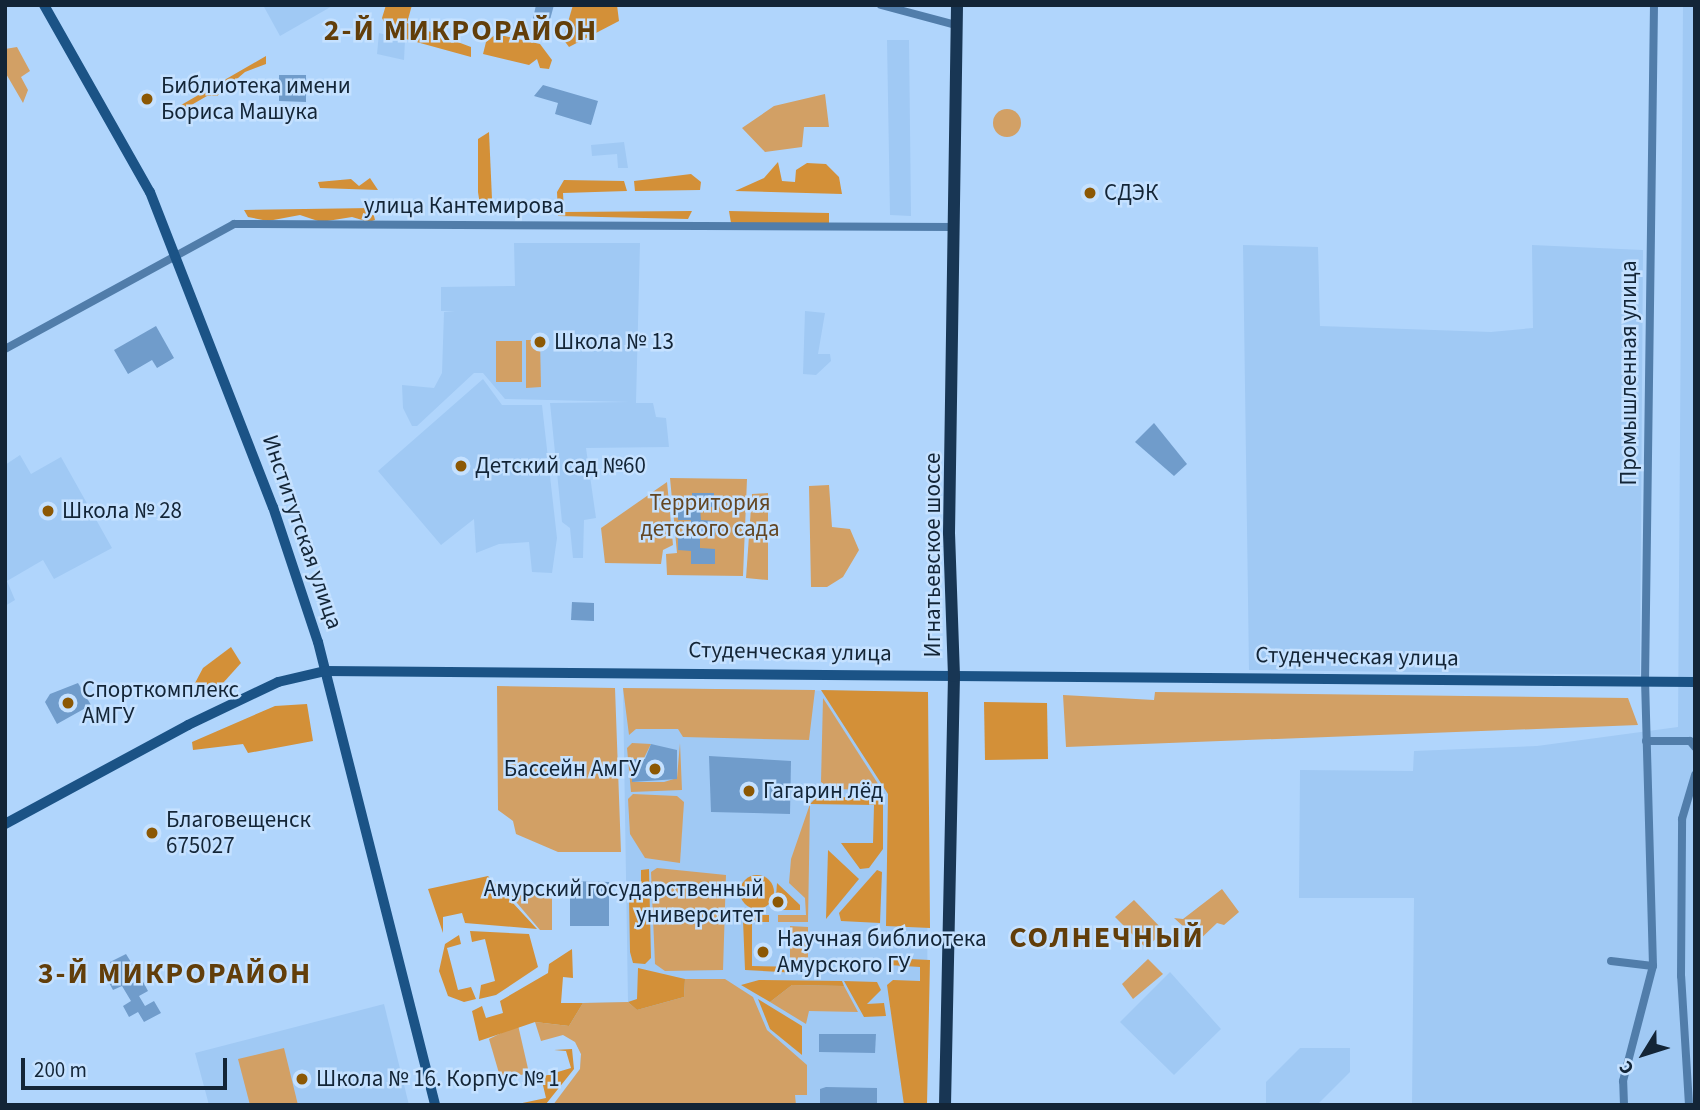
<!DOCTYPE html>
<html>
<head>
<meta charset="utf-8">
<style>
	body { margin:0 }
	#map { position:relative; width:1700px; height:1110px; overflow:hidden; background:#b0d5fc; font-family:"Source Sans 3",sans-serif }
	div>[style] { position:absolute }
	[style*='--x'] { left:calc(var(--x)*1px); top:calc(var(--y)*1px); width:calc(var(--w)*1px); rotate:calc(var(--a)*1deg) }
	.built>* { inset:0; background:#a0c9f4 }
	.green>* { inset:0; background:#d2a065 }
	.round { border-radius:50% }
	.forest>* { inset:0; background:#d39038 }
	.building>* { inset:0; background:#709ccb }
	.street>* { height:8px; margin:-4px; padding:0 4px; transform-origin:4px; border-radius:4px; background:#517daa }
	.secondary>* { height:10px; margin:-5px; padding:0 5px; transform-origin:5px; border-radius:5px; background:#1b5386 }
	.primary>* { height:12px; margin:-6px; padding:0 6px; transform-origin:6px; border-radius:6px; background:#183654 }
	.dots>* { width:19px; height:19px; translate:-50% -50%; box-sizing:border-box; border:4px solid #c5e1ff; border-radius:50% }
	span { translate:-50% -50%; white-space:nowrap; text-align:center; line-height:1.15; -webkit-text-stroke:5px #c5e1ff; paint-order:stroke }
	.poi-label { font-size:23px; color:#132537 }
	.left { translate:0 -50%; text-align:left }
	.right { translate:-100% -50%; text-align:right }
	.street-label { font-size:23px; color:#132537 }
	.park-label { font-size:23px; color:#634623 }
	.district-label { font-size:30px; color:#623e0a; font-weight:700; letter-spacing:2px }
	.frame { position:absolute; inset:0; border:7px solid #132537; pointer-events:none }
	.north { position:absolute; left:1609px; top:1019px; width:70px; height:70px; -webkit-text-stroke:5px #c5e1ff; paint-order:stroke; rotate:232deg; font-size:19px; font-weight:700; line-height:28px; text-align:center; color:#132537 }
	.north::after { content:''; display:block; margin:auto; width:24px; height:32px; background:#132537; clip-path:polygon(50% 0,100% 100%,50% 72%,0 100%) }
	.scale { position:absolute; left:21px; top:1058px; width:206px; height:32px; box-sizing:border-box; border:4px solid #132537; border-top:0; padding-left:9px; font-size:21px; line-height:24px; white-space:nowrap; color:#132537; -webkit-text-stroke:5px #c5e1ff; paint-order:stroke }
</style>
</head>
<body>
<div id="map">
	<div class="built">
		<i style="clip-path:polygon(263px 5px,334px 5px,280px 36px)"></i>
		<i style="clip-path:polygon(1683px 5px,1695px 5px,1695px 1105px,1412px 1105px,1414px 898px,1299px 898px,1300px 770px,1413px 771px,1414px 751px,1537px 746px,1678px 727px)"></i>
		<i style="clip-path:polygon(379px 33px,405px 40px,404px 60px,377px 54px)"></i>
		<i style="clip-path:polygon(887px 40px,909px 40px,911px 216px,890px 215px)"></i>
		<i style="clip-path:polygon(624px 142px,628px 168px,618px 168px,617px 154px,592px 156px,591px 145px)"></i>
		<i style="clip-path:polygon(514px 243px,640px 243px,636px 403px,653px 403px,656px 417px,666px 418px,669px 447px,586px 448px,596px 518px,584px 520px,583px 558px,573px 558px,570px 528px,562px 522px,550px 403px,630px 402px,505px 399px,483px 373px,474px 373px,417px 426px,412px 426px,403px 408px,402px 385px,434px 388px,442px 373px,444px 312px,455px 311px,441px 311px,441px 287px,515px 286px)"></i>
		<i style="clip-path:polygon(1243px 245px,1318px 247px,1320px 326px,1491px 332px,1533px 328px,1532px 245px,1643px 250px,1640px 675px,1249px 670px)"></i>
		<i style="clip-path:polygon(805px 311px,825px 313px,818px 354px,830px 354px,831px 361px,816px 375px,803px 374px)"></i>
		<i style="clip-path:polygon(483px 379px,502px 405px,542px 405px,557px 538px,552px 573px,532px 572px,529px 542px,499px 544px,476px 553px,474px 519px,441px 545px,378px 471px)"></i>
		<i style="clip-path:polygon(20px 455px,31px 474px,61px 457px,112px 548px,54px 579px,43px 560px,7px 581px,15px 600px,5px 606px,5px 465px)"></i>
		<i style="clip-path:polygon(623px 688px,928px 692px,927px 1105px,553px 1105px,580px 1069px,581px 1054px,569px 1026px,583px 1003px,628px 1002px)"></i>
		<i style="clip-path:polygon(1170px 972px,1221px 1029px,1174px 1075px,1120px 1022px)"></i>
		<i style="clip-path:polygon(384px 1004px,409px 1105px,209px 1105px,195px 1053px)"></i>
		<i style="clip-path:polygon(1300px 1048px,1350px 1048px,1350px 1072px,1317px 1105px,1266px 1105px,1266px 1082px)"></i>
	</div>
	<div class="green">
		<i style="clip-path:polygon(17px 47px,30px 71px,21px 77px,28px 90px,23px 103px,5px 72px,5px 49px)"></i>
		<i style="clip-path:polygon(825px 94px,829px 127px,804px 127px,802px 147px,765px 152px,742px 128px,774px 106px)"></i>
		<i class="round" style="left:993px;top:109px;width:28px;height:28px"></i>
		<i style="clip-path:polygon(526px 340px,540px 340px,541px 387px,526px 388px)"></i>
		<i style="clip-path:polygon(496px 341px,522px 341px,522px 382px,496px 382px)"></i>
		<i style="clip-path:polygon(670px 478px,747px 479px,743px 576px,667px 575px,666px 554px,677px 553px)"></i>
		<i style="clip-path:polygon(667px 482px,673px 545px,663px 550px,661px 564px,605px 563px,601px 528px)"></i>
		<i style="clip-path:polygon(829px 485px,832px 527px,850px 529px,859px 550px,843px 577px,827px 587px,811px 587px,809px 486px)"></i>
		<i style="clip-path:polygon(768px 493px,768px 580px,746px 578px,752px 494px)"></i>
		<i style="clip-path:polygon(497px 686px,615px 688px,621px 852px,558px 852px,516px 834px,513px 821px,498px 810px)"></i>
		<i style="clip-path:polygon(623px 688px,815px 690px,809px 740px,683px 737px,678px 729px,636px 729px,629px 735px)"></i>
		<i style="clip-path:polygon(1155px 692px,1628px 698px,1638px 725px,1066px 747px,1063px 695px,1154px 700px)"></i>
		<i style="clip-path:polygon(823px 698px,882px 790px,831px 789px,821px 782px)"></i>
		<i style="clip-path:polygon(632px 743px,651px 744px,632px 782px,664px 782px,677px 778px,680px 743px,682px 790px,631px 792px,627px 748px)"></i>
		<i style="clip-path:polygon(633px 794px,677px 796px,684px 802px,680px 863px,645px 858px,630px 834px,628px 799px)"></i>
		<i style="clip-path:polygon(810px 804px,808px 922px,778px 922px,778px 915px,806px 915px,805px 898px,789px 883px,791px 859px)"></i>
		<i style="clip-path:polygon(657px 868px,726px 875px,723px 970px,665px 971px,655px 964px,651px 872px)"></i>
		<i style="clip-path:polygon(1222px 889px,1239px 912px,1224px 925px,1217px 923px,1193px 946px,1194px 936px,1174px 918px,1183px 919px)"></i>
		<i style="clip-path:polygon(545px 893px,552px 899px,552px 930px,540px 930px,511px 896px)"></i>
		<i style="clip-path:polygon(1134px 900px,1164px 931px,1146px 948px,1115px 917px)"></i>
		<i style="clip-path:polygon(790px 926px,808px 927px,808px 963px,790px 962px)"></i>
		<i style="clip-path:polygon(1148px 959px,1163px 974px,1133px 999px,1122px 984px)"></i>
		<i style="clip-path:polygon(685px 979px,725px 979px,753px 997px,767px 1030px,807px 1065px,807px 1095px,795px 1095px,796px 1105px,553px 1105px,580px 1069px,581px 1054px,575px 1042px,563px 1035px,541px 1041px,535px 1022px,569px 1026px,583px 1003px,628px 1002px,637px 1010px,684px 997px)"></i>
		<i style="clip-path:polygon(792px 985px,844px 986px,858px 1012px,809px 1011px,806px 1024px,770px 1002px)"></i>
		<i style="clip-path:polygon(518px 1025px,529px 1073px,501px 1080px,489px 1039px)"></i>
		<i style="clip-path:polygon(284px 1048px,298px 1105px,250px 1105px,238px 1059px)"></i>
	</div>
	<div class="forest">
		<i style="clip-path:polygon(386px 5px,412px 5px,407px 23px,471px 47px,471px 57px,391px 35px,382px 18px)"></i>
		<i style="clip-path:polygon(573px 5px,617px 5px,619px 21px,569px 47px,563px 39px)"></i>
		<i style="clip-path:polygon(496px 34px,540px 44px,552px 60px,549px 69px,540px 68px,537px 59px,529px 65px,483px 54px,486px 42px)"></i>
		<i style="clip-path:polygon(266px 56px,266px 64px,245px 72px,217px 96px,207px 96px,174px 115px,169px 112px)"></i>
		<i style="clip-path:polygon(489px 132px,492px 199px,486px 206px,480px 205px,478px 192px,478px 139px)"></i>
		<i style="clip-path:polygon(778px 162px,782px 181px,795px 182px,796px 170px,807px 163px,826px 164px,839px 177px,842px 194px,735px 191px,764px 178px)"></i>
		<i style="clip-path:polygon(691px 174px,701px 182px,700px 190px,635px 191px,634px 181px)"></i>
		<i style="clip-path:polygon(370px 178px,378px 190px,320px 188px,318px 182px,351px 179px,359px 186px)"></i>
		<i style="clip-path:polygon(564px 180px,624px 181px,627px 191px,563px 193px,564px 212px,692px 211px,688px 219px,558px 216px,557px 192px)"></i>
		<i style="clip-path:polygon(372px 208px,375px 220px,369px 222px,352px 217px,321px 222px,300px 215px,268px 221px,248px 217px,244px 210px)"></i>
		<i style="clip-path:polygon(729px 211px,829px 213px,829px 223px,731px 223px)"></i>
		<i style="clip-path:polygon(231px 647px,241px 663px,214px 693px,204px 693px,195px 683px,203px 668px)"></i>
		<i style="clip-path:polygon(821px 690px,928px 692px,930px 928px,886px 926px,888px 794px)"></i>
		<i style="clip-path:polygon(984px 702px,1047px 703px,1048px 759px,985px 760px)"></i>
		<i style="clip-path:polygon(307px 704px,313px 741px,248px 753px,243px 744px,193px 750px,192px 742px,275px 706px)"></i>
		<i style="clip-path:polygon(818px 796px,883px 799px,883px 849px,869px 868px,860px 869px,841px 843px,873px 843px,874px 805px,810px 804px)"></i>
		<i style="clip-path:polygon(828px 850px,859px 879px,826px 919px)"></i>
		<i style="clip-path:polygon(649px 869px,651px 958px,645px 964px,633px 963px,630px 952px,629px 899px,641px 899px,641px 870px)"></i>
		<i style="clip-path:polygon(877px 870px,882px 872px,880px 923px,841px 921px,839px 913px)"></i>
		<i class="round" style="left:740px;top:875px;width:34px;height:34px"></i>
		<i style="clip-path:polygon(488px 876px,537px 929px,465px 923px,462px 913px,443px 917px,443px 933px,428px 889px)"></i>
		<i style="clip-path:polygon(777px 883px,800px 905px,800px 910px,775px 910px)"></i>
		<i style="clip-path:polygon(749px 915px,769px 915px,769px 922px,752px 922px,752px 966px,807px 967px,798px 973px,745px 970px,743px 920px)"></i>
		<i style="clip-path:polygon(470px 931px,529px 934px,538px 967px,496px 995px,479px 999px,481px 985px,495px 981px,485px 939px,472px 942px)"></i>
		<i style="clip-path:polygon(459px 935px,461px 944px,447px 948px,458px 990px,471px 987px,476px 999px,464px 1002px,448px 996px,439px 971px,445px 944px)"></i>
		<i style="clip-path:polygon(572px 949px,573px 978px,563px 977px,561px 1003px,583px 1003px,569px 1026px,535px 1022px,479px 1041px,472px 1011px,482px 1006px,486px 1018px,503px 1013px,500px 1001px,548px 973px,549px 964px)"></i>
		<i style="clip-path:polygon(888px 958px,930px 960px,927px 1105px,904px 1105px,887px 985px,893px 980px,920px 981px,920px 967px,888px 965px)"></i>
		<i style="clip-path:polygon(638px 968px,685px 979px,684px 997px,637px 1010px,628px 1002px,637px 999px)"></i>
		<i style="clip-path:polygon(759px 980px,842px 981px,844px 986px,792px 985px,770px 1002px,741px 985px)"></i>
		<i style="clip-path:polygon(844px 981px,877px 982px,881px 990px,867px 1004px,884px 1003px,886px 1016px,864px 1017px)"></i>
		<i style="clip-path:polygon(758px 999px,802px 1026px,802px 1055px,770px 1029px)"></i>
		<i style="clip-path:polygon(572px 1049px,574px 1069px,546px 1104px,513px 1105px,546px 1098px,541px 1077px,571px 1068px,566px 1051px,554px 1050px)"></i>
	</div>
	<div class="building">
		<i style="clip-path:polygon(536px 5px,554px 5px,548px 27px,532px 23px)"></i>
		<i style="clip-path:polygon(279px 75px,306px 75px,306px 102px,279px 101px)"></i>
		<i style="clip-path:polygon(543px 85px,598px 101px,591px 125px,555px 114px,558px 103px,534px 96px)"></i>
		<i style="clip-path:polygon(156px 326px,174px 358px,157px 368px,152px 360px,128px 374px,114px 350px)"></i>
		<i style="clip-path:polygon(1154px 423px,1187px 464px,1174px 476px,1135px 442px)"></i>
		<i style="clip-path:polygon(692px 493px,714px 493px,714px 507px,700px 507px,701px 520px,715px 521px,715px 536px,700px 536px,700px 548px,715px 549px,715px 564px,691px 564px,691px 551px,678px 550px,678px 535px,691px 535px,691px 520px,678px 520px,678px 507px,692px 507px)"></i>
		<i style="clip-path:polygon(572px 602px,594px 603px,594px 621px,571px 620px)"></i>
		<i style="clip-path:polygon(78px 683px,91px 705px,57px 724px,45px 702px,50px 694px)"></i>
		<i style="clip-path:polygon(651px 744px,677px 750px,677px 779px,632px 782px,632px 759px,645px 759px)"></i>
		<i style="clip-path:polygon(709px 756px,791px 761px,790px 814px,711px 812px)"></i>
		<i style="clip-path:polygon(570px 881px,609px 882px,609px 926px,570px 926px)"></i>
		<i style="clip-path:polygon(126px 954px,134px 967px,125px 972px,131px 984px,141px 978px,148px 991px,139px 996px,145px 1006px,154px 1001px,161px 1013px,144px 1022px,138px 1012px,129px 1017px,123px 1006px,131px 1001px,122px 986px,113px 990px,107px 979px,117px 974px,110px 962px)"></i>
		<i style="clip-path:polygon(819px 1034px,876px 1034px,875px 1053px,819px 1052px)"></i>
		<i style="clip-path:polygon(826px 1087px,877px 1088px,877px 1104px,820px 1105px,820px 1089px)"></i>
	</div>
	<div class="street">
		<i style="--x:881;--y:5;--w:78;--a:14.9"></i>
		<i style="--x:5;--y:349;--w:261;--a:-28.6"></i>
		<i style="--x:234;--y:224;--w:721;--a:0.24"></i>
		<i style="--x:1646;--y:741;--w:44;--a:0"></i>
		<i style="--x:1690;--y:741;--w:8;--a:50"></i>
		<i style="--x:1611;--y:961;--w:42;--a:6.8"></i>
		<i style="--x:1624;--y:1105;--w:24;--a:-92"></i>
		<i style="--x:1623;--y:1081;--w:119;--a:-75.4"></i>
		<i style="--x:1653;--y:966;--w:283;--a:-91.6"></i>
		<i style="--x:1645;--y:683;--w:678;--a:-89.24"></i>
		<i style="--x:1689;--y:1105;--w:129;--a:-93.5"></i>
		<i style="--x:1681;--y:976;--w:157;--a:-89.6"></i>
		<i style="--x:1682;--y:819;--w:46;--a:-73.5"></i>
	</div>
	<div class="secondary">
		<i style="--x:44;--y:5;--w:215;--a:60.5"></i>
		<i style="--x:150;--y:192;--w:338;--a:68.7"></i>
		<i style="--x:273;--y:507;--w:142;--a:71.6"></i>
		<i style="--x:318;--y:642;--w:478;--a:75.8"></i>
		<i style="--x:5;--y:824;--w:208;--a:-28.4"></i>
		<i style="--x:188;--y:725;--w:100;--a:-25.5"></i>
		<i style="--x:278;--y:682;--w:48;--a:-13.2"></i>
		<i style="--x:325;--y:671;--w:1370;--a:0.46"></i>
	</div>
	<div class="primary">
		<i style="--x:945;--y:1105;--w:429;--a:-88.8"></i>
		<i style="--x:954;--y:676;--w:143;--a:-92"></i>
		<i style="--x:949;--y:533;--w:528;--a:-89.13"></i>
	</div>
	<div class="dots">
		<i style="left:147px;top:99px;background:#8c5804"></i>
		<i style="left:1090px;top:193px;background:#8c5804"></i>
		<i style="left:540px;top:342px;background:#8c5804"></i>
		<i style="left:461px;top:466px;background:#8c5804"></i>
		<i style="left:48px;top:511px;background:#8c5804"></i>
		<i style="left:68px;top:703px;background:#8c5804"></i>
		<i style="left:655px;top:769px;background:#8c5804"></i>
		<i style="left:749px;top:791px;background:#8c5804"></i>
		<i style="left:152px;top:833px;background:#8c5804"></i>
		<i style="left:778px;top:902px;background:#8c5804"></i>
		<i style="left:763px;top:952px;background:#8c5804"></i>
		<i style="left:302px;top:1079px;background:#8c5804"></i>
	</div>
	<div class="poi-label">
		<span class="left" style="left:161px;top:99px">Библиотека имени<br>Бориса Машука</span>
		<span class="left" style="left:1104px;top:193px">СДЭК</span>
		<span class="left" style="left:554px;top:342px">Школа № 13</span>
		<span class="left" style="left:475px;top:466px">Детский сад №60</span>
		<span class="left" style="left:62px;top:511px">Школа № 28</span>
		<span class="left" style="left:82px;top:703px">Спорткомплекс<br>АМГУ</span>
		<span class="right" style="left:641px;top:769px">Бассейн АмГУ</span>
		<span class="left" style="left:763px;top:791px">Гагарин лёд</span>
		<span class="left" style="left:166px;top:833px">Благовещенск<br>675027</span>
		<span class="right" style="left:764px;top:902px">Амурский государственный<br>университет</span>
		<span class="left" style="left:777px;top:952px">Научная библиотека<br>Амурского ГУ</span>
		<span class="left" style="left:316px;top:1079px">Школа № 16. Корпус № 1</span>
	</div>
	<div class="street-label">
		<span style="left:464px;top:206px">улица Кантемирова</span>
		<span style="left:1629px;top:373px;rotate:-90deg">Промышленная улица</span>
		<span style="left:302px;top:532px;rotate:71deg">Институтская улица</span>
		<span style="left:933px;top:555px;rotate:-90deg">Игнатьевское шоссе</span>
		<span style="left:790px;top:652px;rotate:1deg">Студенческая улица</span>
		<span style="left:1357px;top:657px;rotate:1deg">Студенческая улица</span>
	</div>
	<div class="park-label">
		<span style="left:710px;top:516px">Территория<br>детского сада</span>
	</div>
	<div class="district-label">
		<span style="left:461px;top:31px">2-Й МИКРОРАЙОН</span>
		<span style="left:1107px;top:938px">СОЛНЕЧНЫЙ</span>
		<span style="left:175px;top:974px">3-Й МИКРОРАЙОН</span>
	</div>
	<div class="frame"></div>
	<div class="north">С</div>
	<div class="scale">200 m</div>
</div>
</body>
</html>
